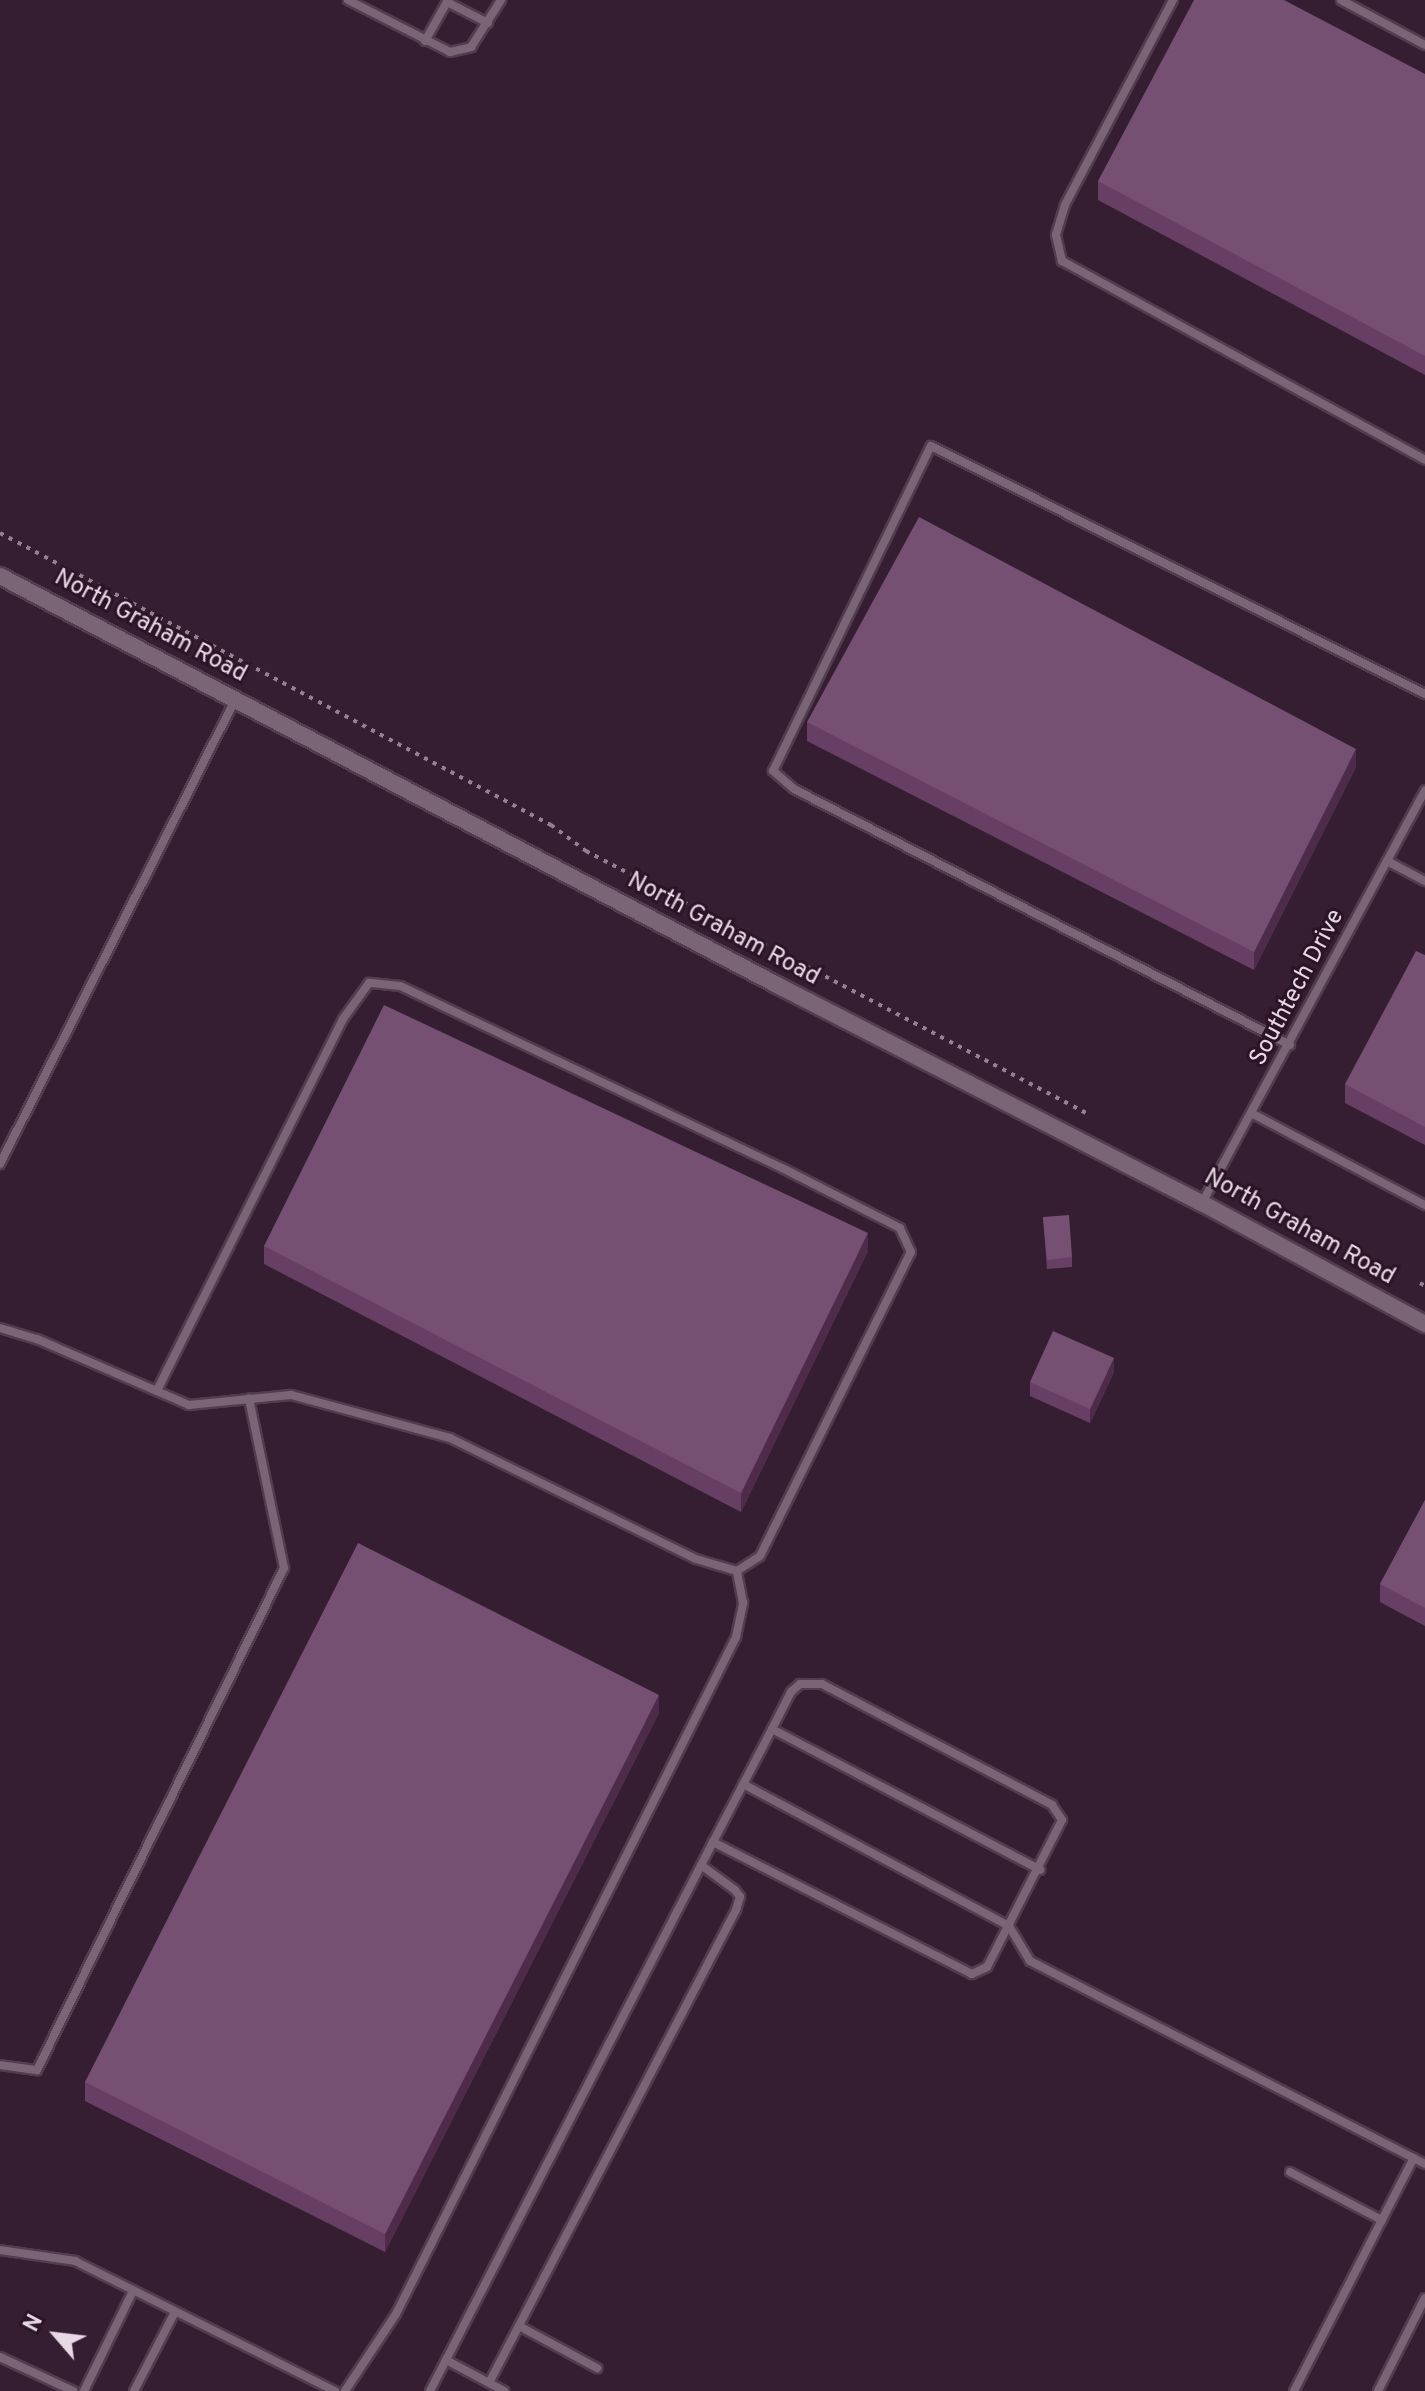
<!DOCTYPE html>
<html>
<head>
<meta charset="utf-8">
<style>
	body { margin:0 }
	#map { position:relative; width:1425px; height:2391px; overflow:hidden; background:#351e32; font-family:Overpass,sans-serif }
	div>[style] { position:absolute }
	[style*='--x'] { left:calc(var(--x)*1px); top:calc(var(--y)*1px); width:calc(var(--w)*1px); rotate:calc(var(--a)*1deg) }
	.path>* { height:4px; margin-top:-2px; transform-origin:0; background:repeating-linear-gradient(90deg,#948191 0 4px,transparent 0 10px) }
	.roads { filter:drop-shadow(2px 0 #523c4f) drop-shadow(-2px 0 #523c4f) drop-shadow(0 2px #523c4f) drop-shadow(0 -2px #523c4f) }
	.service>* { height:8px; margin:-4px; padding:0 4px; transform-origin:4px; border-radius:4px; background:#7a6576 }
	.tertiary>* { height:16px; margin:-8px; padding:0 8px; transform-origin:8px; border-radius:8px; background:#7a6576 }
	.wall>* { inset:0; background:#683f64 }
	.shaded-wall>* { inset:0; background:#4e2b4a }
	.building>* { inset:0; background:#755072 }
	span { translate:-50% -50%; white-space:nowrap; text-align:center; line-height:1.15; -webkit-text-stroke:6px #2b1428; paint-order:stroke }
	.street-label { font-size:24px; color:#e8d8e5 }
	.north { position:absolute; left:16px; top:2295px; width:80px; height:80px; -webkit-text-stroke:6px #2b1428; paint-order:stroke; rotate:298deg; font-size:22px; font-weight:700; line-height:32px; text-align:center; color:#e8d8e5 }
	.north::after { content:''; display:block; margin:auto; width:28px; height:36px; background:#e8d8e5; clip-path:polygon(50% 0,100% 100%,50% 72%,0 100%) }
</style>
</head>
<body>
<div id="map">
	<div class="path">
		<i style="--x:0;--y:533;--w:624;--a:27.92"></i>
		<i style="--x:551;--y:825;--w:44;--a:36.6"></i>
		<i style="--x:586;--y:851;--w:567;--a:27.65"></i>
		<i style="--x:1420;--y:1283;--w:6;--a:31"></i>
	</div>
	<div class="roads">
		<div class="service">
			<i style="--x:348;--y:0;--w:114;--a:27"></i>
			<i style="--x:450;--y:52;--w:22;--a:-13"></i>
			<i style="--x:471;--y:47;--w:56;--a:-57.4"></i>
			<i style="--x:1173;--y:0;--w:232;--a:117.8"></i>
			<i style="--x:1065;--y:205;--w:31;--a:107"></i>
			<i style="--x:1056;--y:235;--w:27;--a:77"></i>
			<i style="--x:1062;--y:261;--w:414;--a:28.7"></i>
			<i style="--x:1341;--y:0;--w:95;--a:28.2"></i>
			<i style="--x:425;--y:41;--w:45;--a:-60.6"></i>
			<i style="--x:447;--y:2;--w:46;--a:27.1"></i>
			<i style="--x:1387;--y:861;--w:43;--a:27.8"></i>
			<i style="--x:1290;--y:1045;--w:558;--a:-152.7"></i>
			<i style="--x:794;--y:789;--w:28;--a:-139"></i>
			<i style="--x:773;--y:771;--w:361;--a:-64.1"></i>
			<i style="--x:931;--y:446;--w:553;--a:26.66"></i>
			<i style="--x:1253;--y:1114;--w:195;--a:27.9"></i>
			<i style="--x:0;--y:1164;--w:520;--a:-63.14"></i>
			<i style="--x:1202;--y:1203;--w:469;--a:-61.6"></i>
			<i style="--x:0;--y:1328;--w:39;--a:17"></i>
			<i style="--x:37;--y:1339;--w:166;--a:23.5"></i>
			<i style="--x:189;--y:1405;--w:102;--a:-5.6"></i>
			<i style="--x:291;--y:1395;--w:165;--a:15.1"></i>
			<i style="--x:450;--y:1438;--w:274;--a:26.2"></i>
			<i style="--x:696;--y:1559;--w:43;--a:16.3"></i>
			<i style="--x:737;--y:1571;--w:27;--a:-33"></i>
			<i style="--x:760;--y:1556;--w:339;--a:-63.6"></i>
			<i style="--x:911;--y:1252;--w:26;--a:-115"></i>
			<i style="--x:900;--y:1228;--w:132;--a:-153"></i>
			<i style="--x:782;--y:1168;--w:423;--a:-154.5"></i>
			<i style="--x:400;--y:986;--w:31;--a:-174"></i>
			<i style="--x:369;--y:983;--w:44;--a:125.8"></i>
			<i style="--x:343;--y:1019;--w:415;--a:116.6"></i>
			<i style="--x:772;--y:1729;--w:303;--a:27.7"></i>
			<i style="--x:743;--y:1784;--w:302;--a:28.1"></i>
			<i style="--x:1009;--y:1926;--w:41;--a:59"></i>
			<i style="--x:1030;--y:1961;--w:444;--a:27.2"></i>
			<i style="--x:0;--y:2065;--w:37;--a:8"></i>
			<i style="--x:37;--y:2070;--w:559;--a:-63.8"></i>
			<i style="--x:284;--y:1568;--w:173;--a:-101.7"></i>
			<i style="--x:1290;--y:2172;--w:104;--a:27.6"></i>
			<i style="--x:0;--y:2250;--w:76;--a:8.3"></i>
			<i style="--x:75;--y:2261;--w:291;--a:26.6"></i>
			<i style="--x:519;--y:2326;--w:89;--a:28.3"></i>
			<i style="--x:0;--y:2357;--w:81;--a:25"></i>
			<i style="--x:446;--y:2360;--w:66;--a:28.1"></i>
			<i style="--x:489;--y:2383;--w:534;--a:-62.43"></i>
			<i style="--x:736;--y:1910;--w:14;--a:-73"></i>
			<i style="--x:740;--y:1897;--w:9;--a:-126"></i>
			<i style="--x:735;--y:1890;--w:42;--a:-143.7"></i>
			<i style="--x:84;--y:2391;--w:111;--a:-63.9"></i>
			<i style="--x:134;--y:2391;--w:89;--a:-62.6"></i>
			<i style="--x:345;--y:2391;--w:92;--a:-56.5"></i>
			<i style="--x:396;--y:2314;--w:758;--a:-63.33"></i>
			<i style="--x:736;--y:1637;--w:35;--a:-78"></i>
			<i style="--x:743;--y:1603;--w:33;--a:-101"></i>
			<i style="--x:430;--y:2391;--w:618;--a:-62.73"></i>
			<i style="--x:713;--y:1842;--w:127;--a:-62.4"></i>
			<i style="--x:772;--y:1729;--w:42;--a:-62.8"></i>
			<i style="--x:791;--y:1692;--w:12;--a:-42"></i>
			<i style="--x:800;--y:1684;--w:22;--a:0"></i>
			<i style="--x:822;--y:1684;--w:260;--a:27.7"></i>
			<i style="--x:1052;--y:1805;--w:18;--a:56"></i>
			<i style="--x:1062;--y:1820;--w:165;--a:117"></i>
			<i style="--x:987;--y:1967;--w:17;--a:155"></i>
			<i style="--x:972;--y:1974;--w:291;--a:-153"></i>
			<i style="--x:1294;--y:2391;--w:262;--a:-62.8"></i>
			<i style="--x:1378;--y:2391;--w:104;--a:-63.2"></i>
		</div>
		<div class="tertiary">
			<i style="--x:0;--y:576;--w:878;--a:27.76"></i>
			<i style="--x:777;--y:985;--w:478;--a:27.2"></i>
			<i style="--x:1202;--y:1203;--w:254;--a:28.5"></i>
		</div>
	</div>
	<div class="wall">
		<i style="clip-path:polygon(1425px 74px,1425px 375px,1098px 200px,1098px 181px)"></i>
		<i style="clip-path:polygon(807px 722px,1356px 767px,1254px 970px,807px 741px)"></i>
		<i style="clip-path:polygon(1425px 955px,1425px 1145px,1345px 1103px,1345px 1084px)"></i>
		<i style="clip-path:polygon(1043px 1217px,1072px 1257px,1072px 1267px,1047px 1269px)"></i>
		<i style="clip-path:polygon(264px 1246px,868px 1251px,741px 1512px,264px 1264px)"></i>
		<i style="clip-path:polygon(1114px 1372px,1090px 1423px,1030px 1396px,1030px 1382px)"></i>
		<i style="clip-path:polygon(1425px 1500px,1425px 1626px,1380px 1602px,1380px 1584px)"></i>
		<i style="clip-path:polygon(659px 1713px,385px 2252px,85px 2101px,85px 2082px)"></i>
	</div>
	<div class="shaded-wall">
		<i style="clip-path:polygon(1356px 749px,1356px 767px,1254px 970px,1254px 952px)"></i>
		<i style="clip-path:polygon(868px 1233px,868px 1251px,741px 1512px,741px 1493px)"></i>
		<i style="clip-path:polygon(1114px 1358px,1114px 1372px,1090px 1423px,1090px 1409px)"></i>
		<i style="clip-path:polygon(659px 1695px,659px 1713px,385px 2252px,385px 2234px)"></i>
	</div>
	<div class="building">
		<i style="clip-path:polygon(1194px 0,1284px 0,1425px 74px,1425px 356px,1098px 181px)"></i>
		<i style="clip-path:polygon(919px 517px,1356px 749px,1254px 952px,807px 722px)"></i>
		<i style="clip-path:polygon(1416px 951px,1425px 955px,1425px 1127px,1345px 1084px)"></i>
		<i style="clip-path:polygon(384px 1005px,868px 1233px,741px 1493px,264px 1246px)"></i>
		<i style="clip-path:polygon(1069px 1215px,1072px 1257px,1047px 1260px,1043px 1217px)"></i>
		<i style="clip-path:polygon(1053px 1331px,1114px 1358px,1090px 1409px,1030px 1382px)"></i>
		<i style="clip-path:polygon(1425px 1500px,1425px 1608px,1380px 1584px)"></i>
		<i style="clip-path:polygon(358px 1543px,659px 1695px,385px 2234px,85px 2082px)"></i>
	</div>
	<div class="street-label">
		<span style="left:150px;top:627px;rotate:28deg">North Graham Road</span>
		<span style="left:723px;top:930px;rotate:28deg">North Graham Road</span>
		<span style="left:1298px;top:988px;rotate:-62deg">Southtech Drive</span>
		<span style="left:1299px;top:1228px;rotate:29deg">North Graham Road</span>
	</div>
	<div class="north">N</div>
</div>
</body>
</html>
